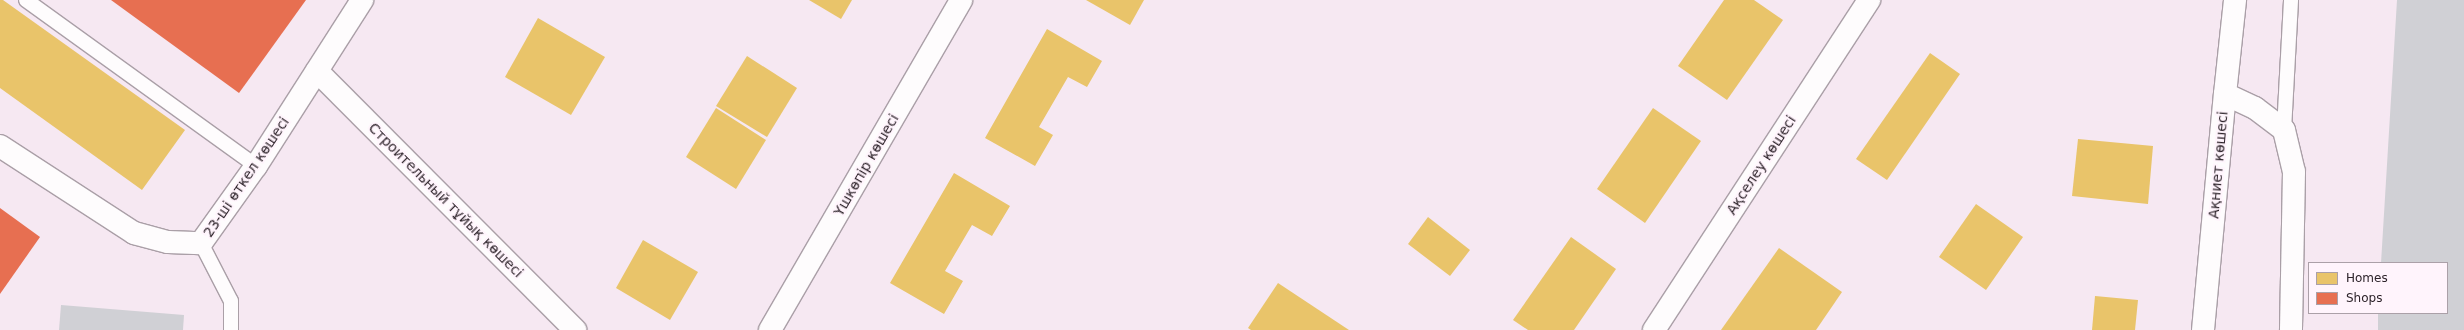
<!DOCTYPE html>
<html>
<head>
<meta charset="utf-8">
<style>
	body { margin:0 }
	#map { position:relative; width:2464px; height:330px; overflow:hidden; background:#f6e8f2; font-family:"DejaVu Sans",sans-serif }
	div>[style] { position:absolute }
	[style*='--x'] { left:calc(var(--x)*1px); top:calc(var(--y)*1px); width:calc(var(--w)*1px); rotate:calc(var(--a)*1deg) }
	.homes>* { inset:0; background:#e9c46a }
	.shops>* { inset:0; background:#e76f51 }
	.building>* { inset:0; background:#d0d0d5 }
	.roads { filter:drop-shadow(1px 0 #aa9fa7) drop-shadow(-1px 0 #aa9fa7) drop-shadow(0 1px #aa9fa7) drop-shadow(0 -1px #aa9fa7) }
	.lane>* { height:14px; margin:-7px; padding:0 7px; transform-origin:7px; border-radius:7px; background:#fefcfd }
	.street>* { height:22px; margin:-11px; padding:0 11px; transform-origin:11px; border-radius:11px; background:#fefcfd }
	span { translate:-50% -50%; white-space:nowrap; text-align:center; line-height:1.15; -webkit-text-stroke:4px #fff4fc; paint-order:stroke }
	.street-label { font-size:14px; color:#2d232a }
	.legend { position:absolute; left:2308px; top:262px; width:140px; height:52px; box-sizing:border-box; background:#fff4fc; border:1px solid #aba0a8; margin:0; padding:5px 7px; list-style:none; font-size:12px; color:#2d232a }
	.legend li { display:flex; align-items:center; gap:8px; height:20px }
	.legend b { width:20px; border:1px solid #aba0a8 }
</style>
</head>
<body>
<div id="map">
	<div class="homes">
		<i style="clip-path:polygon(0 0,3px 0,185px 130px,142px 190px,0 88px)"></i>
		<i style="clip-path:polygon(809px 0,852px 0,841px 19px)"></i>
		<i style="clip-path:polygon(1086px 0,1144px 0,1130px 25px)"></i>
		<i style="clip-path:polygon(1724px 0,1754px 0,1783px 20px,1727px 100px,1678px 66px)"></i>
		<i style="clip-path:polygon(538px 18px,605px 57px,571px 115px,505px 77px)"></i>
		<i style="clip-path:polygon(1047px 29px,1102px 61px,1087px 87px,1068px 77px,1039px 127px,1053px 135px,1035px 166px,985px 138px)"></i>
		<i style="clip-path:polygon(1930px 53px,1960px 74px,1887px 180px,1856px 159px)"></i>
		<i style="clip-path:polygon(747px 56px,797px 88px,767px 137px,716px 106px)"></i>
		<i style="clip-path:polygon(716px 108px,766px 140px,736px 189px,686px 157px)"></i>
		<i style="clip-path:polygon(1653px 108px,1701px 141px,1645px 223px,1597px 189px)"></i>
		<i style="clip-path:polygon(2078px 139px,2153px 146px,2148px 204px,2072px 196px)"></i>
		<i style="clip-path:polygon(954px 173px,1010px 206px,992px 236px,972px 225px,945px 271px,963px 281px,944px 314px,890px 283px)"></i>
		<i style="clip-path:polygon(1976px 204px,2023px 237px,1986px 290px,1939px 257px)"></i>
		<i style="clip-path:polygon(1428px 217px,1470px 250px,1450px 276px,1408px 244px)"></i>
		<i style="clip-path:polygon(1571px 237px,1616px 269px,1574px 330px,1528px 330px,1513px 320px)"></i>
		<i style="clip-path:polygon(643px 240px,698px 272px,670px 320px,616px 288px)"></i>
		<i style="clip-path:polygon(1779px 248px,1842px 292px,1816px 330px,1721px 330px)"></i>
		<i style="clip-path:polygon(1278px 283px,1349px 330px,1251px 330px,1248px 328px)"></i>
		<i style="clip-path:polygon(2095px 296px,2138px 300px,2135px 330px,2092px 330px)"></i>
	</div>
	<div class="shops">
		<i style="clip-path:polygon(111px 0,306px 0,239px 93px)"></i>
		<i style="clip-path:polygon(0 208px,40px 237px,0 294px)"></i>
	</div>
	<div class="building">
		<i style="clip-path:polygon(2397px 0,2464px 0,2464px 330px,2378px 330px,2378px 313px,2447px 313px,2447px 263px,2381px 263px)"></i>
		<i style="clip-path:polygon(61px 305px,184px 315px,183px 330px,59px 330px)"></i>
	</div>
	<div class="roads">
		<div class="lane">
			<i style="--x:26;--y:0;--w:284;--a:35.8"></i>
			<i style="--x:2284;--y:130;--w:130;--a:-86.9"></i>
			<i style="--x:201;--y:243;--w:65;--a:62.7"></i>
			<i style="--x:231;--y:301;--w:29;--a:90"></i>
		</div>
		<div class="street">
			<i style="--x:317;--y:71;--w:366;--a:45.1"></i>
			<i style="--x:2225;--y:94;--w:33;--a:25"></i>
			<i style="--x:2255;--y:108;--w:36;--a:37"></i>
			<i style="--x:2284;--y:130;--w:43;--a:76.6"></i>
			<i style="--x:2294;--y:172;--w:158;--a:91.1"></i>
			<i style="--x:0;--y:146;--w:160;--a:33"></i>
			<i style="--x:134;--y:233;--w:35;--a:15"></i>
			<i style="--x:168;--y:242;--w:33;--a:2"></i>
			<i style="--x:201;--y:243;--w:95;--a:-54.5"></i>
			<i style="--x:256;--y:166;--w:197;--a:-57.4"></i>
			<i style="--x:770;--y:330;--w:381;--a:-59.9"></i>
			<i style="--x:1654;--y:330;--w:394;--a:-56.9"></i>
			<i style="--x:2203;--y:330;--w:237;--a:-84.7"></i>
			<i style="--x:2225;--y:94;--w:95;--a:-83.9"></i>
		</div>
	</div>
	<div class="street-label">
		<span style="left:866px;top:165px;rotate:-60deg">Үшкөпір көшесі</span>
		<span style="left:1761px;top:165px;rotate:-57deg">Ақселеу көшесі</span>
		<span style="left:2218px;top:165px;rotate:-85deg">Ақниет көшесі</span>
		<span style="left:246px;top:177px;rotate:-56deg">23-ші өткел көшесі</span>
		<span style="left:446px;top:200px;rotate:45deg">Строительный тұйық көшесі</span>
	</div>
	<ul class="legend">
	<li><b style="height:11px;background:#e9c46a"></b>Homes</li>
	<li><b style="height:11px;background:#e76f51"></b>Shops</li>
	</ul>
</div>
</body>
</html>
